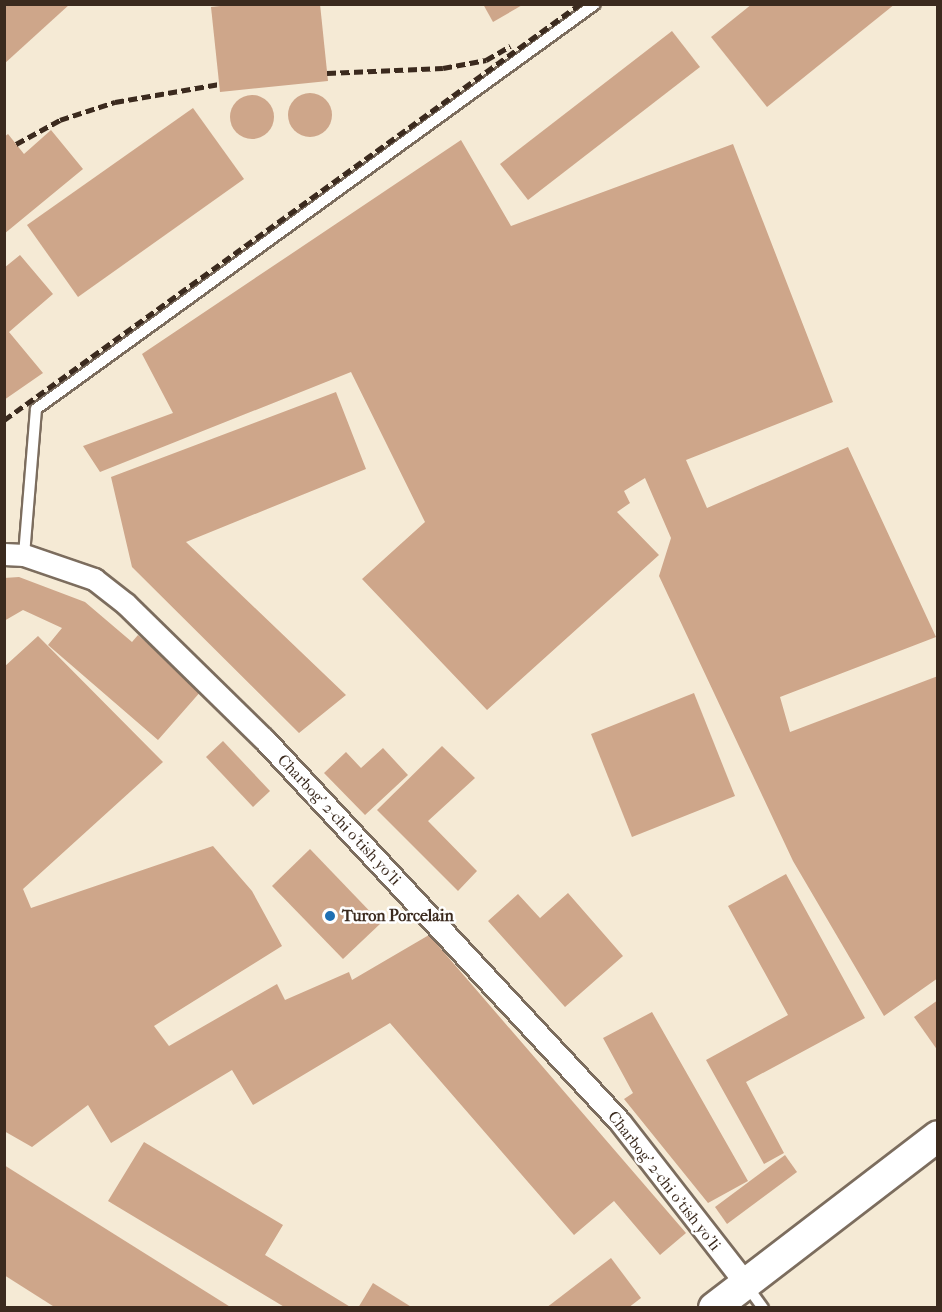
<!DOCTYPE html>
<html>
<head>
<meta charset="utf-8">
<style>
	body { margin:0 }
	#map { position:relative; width:942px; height:1312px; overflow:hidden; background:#f5ead5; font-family:"IM FELL French Canon",serif }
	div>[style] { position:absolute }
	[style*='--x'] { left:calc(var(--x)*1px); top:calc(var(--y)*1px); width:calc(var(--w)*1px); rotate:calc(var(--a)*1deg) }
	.building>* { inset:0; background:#cea68a }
	.round { border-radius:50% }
	.roads { filter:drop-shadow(2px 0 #7c6d5e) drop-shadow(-2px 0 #7c6d5e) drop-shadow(0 2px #7c6d5e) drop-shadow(0 -2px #7c6d5e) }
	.lane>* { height:10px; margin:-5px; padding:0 5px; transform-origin:5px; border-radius:5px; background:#fff }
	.street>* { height:21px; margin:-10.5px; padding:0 10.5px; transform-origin:10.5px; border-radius:10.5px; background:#fff }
	.secondary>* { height:30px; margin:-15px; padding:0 15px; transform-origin:15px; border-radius:15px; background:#fff }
	.rail>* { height:4.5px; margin-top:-2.25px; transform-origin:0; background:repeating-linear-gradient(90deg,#3b2a1e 0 9px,transparent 0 13.5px) }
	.dots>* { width:16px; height:16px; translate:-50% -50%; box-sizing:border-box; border:3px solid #fff; border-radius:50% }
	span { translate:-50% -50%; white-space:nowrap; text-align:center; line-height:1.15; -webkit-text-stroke:5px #fff; paint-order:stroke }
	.street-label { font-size:16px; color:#3b2a1e }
	.poi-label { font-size:16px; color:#3b2a1e; font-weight:700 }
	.left { translate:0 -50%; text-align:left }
	.frame { position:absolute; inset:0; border:6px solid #3b2a1e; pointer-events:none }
</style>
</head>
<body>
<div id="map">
	<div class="building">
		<i style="clip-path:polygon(4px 4px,70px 4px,4px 64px)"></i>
		<i style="clip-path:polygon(239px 4px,320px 4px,328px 81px,220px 92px,211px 7px)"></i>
		<i style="clip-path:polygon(483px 4px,524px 4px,493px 22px)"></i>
		<i style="clip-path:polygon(752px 4px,895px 4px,767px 107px,711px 37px)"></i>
		<i style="clip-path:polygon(672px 31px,700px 67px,528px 200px,500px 164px)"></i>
		<i class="round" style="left:288px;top:93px;width:44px;height:44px"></i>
		<i class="round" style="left:230px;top:95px;width:44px;height:44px"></i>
		<i style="clip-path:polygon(193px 108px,244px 179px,78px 297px,27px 225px)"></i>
		<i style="clip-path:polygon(51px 130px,83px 169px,4px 234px,4px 137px,8px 134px,24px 154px)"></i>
		<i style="clip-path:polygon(461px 140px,511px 226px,733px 144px,833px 402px,686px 460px,707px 508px,848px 447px,936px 637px,780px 697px,790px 732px,938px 676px,938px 978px,884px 1016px,793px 861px,659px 576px,671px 538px,645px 478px,624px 491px,630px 503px,617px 512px,659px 555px,487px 710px,362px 579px,425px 522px,351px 372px,100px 472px,83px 446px,173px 413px,142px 354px)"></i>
		<i style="clip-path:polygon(20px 255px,53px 294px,9px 332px,43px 373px,4px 400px,4px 268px)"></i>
		<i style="clip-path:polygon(336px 392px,366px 469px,186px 542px,346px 695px,299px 733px,132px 567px,111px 477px)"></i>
		<i style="clip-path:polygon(19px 577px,85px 602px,132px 642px,138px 635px,202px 690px,158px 740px,48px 645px,62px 628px,23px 610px,4px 621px,4px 578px)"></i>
		<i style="clip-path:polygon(38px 636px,163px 762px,23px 889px,31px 908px,213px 846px,252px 891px,282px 946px,154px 1026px,169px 1046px,277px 984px,285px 1000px,349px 972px,352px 980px,429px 935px,686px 1233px,660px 1255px,614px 1201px,574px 1235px,390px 1023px,253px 1105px,232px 1070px,111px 1143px,88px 1105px,32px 1147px,4px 1131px,4px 667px)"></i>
		<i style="clip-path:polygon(694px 693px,735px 796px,632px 837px,591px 734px)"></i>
		<i style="clip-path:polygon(223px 741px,270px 791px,253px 807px,206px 757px)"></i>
		<i style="clip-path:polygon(442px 746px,475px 778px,428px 821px,477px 871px,458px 891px,377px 810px)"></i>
		<i style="clip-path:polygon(383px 748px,408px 775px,365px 815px,324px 773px,346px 752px,361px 768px)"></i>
		<i style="clip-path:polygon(310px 849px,381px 923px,343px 959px,272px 886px)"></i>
		<i style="clip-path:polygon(786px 874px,865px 1018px,746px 1082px,784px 1153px,764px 1164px,706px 1060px,788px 1015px,728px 906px)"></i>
		<i style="clip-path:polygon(568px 893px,623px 956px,565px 1007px,488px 921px,518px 894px,540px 918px)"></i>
		<i style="clip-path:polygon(938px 1000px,938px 1051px,914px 1017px)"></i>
		<i style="clip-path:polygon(652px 1012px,748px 1181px,708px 1203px,624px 1099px,633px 1093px,603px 1038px)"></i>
		<i style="clip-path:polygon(144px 1142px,283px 1225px,265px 1255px,352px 1308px,286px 1308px,108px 1201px)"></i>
		<i style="clip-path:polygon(785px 1155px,797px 1172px,727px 1224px,715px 1207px)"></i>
		<i style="clip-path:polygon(4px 1165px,232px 1308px,56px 1308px,4px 1275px)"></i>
		<i style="clip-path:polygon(611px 1258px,641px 1298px,628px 1308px,546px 1308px)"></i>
		<i style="clip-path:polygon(373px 1283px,413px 1308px,358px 1308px)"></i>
	</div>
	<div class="roads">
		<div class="lane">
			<i style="--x:24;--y:555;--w:146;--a:-85.3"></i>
			<i style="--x:36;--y:409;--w:690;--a:-35.92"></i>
			<i style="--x:747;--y:1286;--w:27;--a:54"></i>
		</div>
		<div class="street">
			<i style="--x:4;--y:554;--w:20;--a:3"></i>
			<i style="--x:24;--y:555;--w:74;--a:18.9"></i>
			<i style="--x:94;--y:579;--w:41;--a:38"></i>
			<i style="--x:126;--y:604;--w:193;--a:44.4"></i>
			<i style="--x:264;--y:739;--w:523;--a:47.09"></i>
			<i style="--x:620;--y:1122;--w:205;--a:52.1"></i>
		</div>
		<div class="secondary">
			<i style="--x:714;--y:1308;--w:282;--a:-37.5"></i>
		</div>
	</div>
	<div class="rail">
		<i style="--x:327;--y:73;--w:116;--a:-2.5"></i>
		<i style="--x:443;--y:68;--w:44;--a:-10.5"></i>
		<i style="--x:486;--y:60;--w:28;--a:-30"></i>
		<i style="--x:16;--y:144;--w:50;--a:-28.6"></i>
		<i style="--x:60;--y:120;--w:58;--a:-18.1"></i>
		<i style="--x:115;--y:102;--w:106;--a:-9.8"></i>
		<i style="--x:4;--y:420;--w:711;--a:-35.84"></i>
	</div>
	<div class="dots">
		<i style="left:330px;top:916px;background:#1f6fb2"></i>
	</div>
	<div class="street-label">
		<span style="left:339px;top:820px;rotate:47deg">Charbog' 2-chi o'tish yo'li</span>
		<span style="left:664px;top:1181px;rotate:52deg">Charbog' 2-chi o'tish yo'li</span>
	</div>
	<div class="poi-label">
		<span class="left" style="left:342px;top:916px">Turon Porcelain</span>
	</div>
	<div class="frame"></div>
</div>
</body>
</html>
